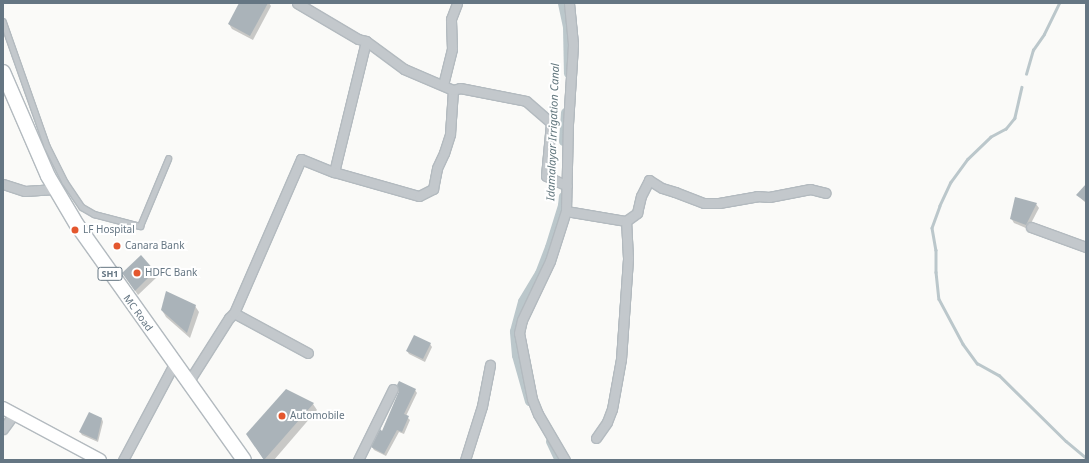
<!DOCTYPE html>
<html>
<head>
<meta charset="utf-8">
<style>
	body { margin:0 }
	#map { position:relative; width:1089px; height:463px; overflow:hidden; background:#fafaf8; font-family:"Noto Sans",sans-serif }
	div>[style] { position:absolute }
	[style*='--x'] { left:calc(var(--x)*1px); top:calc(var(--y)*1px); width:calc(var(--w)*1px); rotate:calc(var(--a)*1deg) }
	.shadow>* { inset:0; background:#0003 }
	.stream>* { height:2.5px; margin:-1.25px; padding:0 1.25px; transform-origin:1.25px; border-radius:1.25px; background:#bbc7cb }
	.canal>* { height:9px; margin:-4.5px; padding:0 4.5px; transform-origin:4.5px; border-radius:4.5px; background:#bbc7cb }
	.building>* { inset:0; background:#aab3b9 }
	.roads { filter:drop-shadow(1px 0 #b3babf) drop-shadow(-1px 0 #b3babf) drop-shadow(0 1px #b3babf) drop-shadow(0 -1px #b3babf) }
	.lane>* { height:4.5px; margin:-2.25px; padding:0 2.25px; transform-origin:2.25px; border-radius:2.25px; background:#c3c8cc }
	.street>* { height:9px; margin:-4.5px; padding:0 4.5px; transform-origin:4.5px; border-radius:4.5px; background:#c3c8cc }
	.secondary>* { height:12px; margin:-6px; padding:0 6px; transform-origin:6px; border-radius:6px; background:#fff }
	.primary>* { height:14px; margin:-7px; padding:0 7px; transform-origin:7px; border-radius:7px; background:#fff }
	.dots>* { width:11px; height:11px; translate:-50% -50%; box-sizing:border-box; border:2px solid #fff; border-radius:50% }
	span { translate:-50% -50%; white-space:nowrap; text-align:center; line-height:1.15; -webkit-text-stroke:4px #fff; paint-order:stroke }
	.shield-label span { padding:1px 3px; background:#fff; border:1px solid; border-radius:3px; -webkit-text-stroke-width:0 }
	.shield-label { font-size:9px; color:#657683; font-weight:700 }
	.poi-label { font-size:10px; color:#657683 }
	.left { translate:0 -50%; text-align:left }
	.street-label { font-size:10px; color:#657683 }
	.water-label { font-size:11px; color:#60757c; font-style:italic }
	.frame { position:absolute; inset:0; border:4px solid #657683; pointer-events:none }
</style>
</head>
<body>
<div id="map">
	<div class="shadow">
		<i style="clip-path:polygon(240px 3px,269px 3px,271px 6px,253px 40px,232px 29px,229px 24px)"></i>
		<i style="clip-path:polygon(1086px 185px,1086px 203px,1077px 195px)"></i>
		<i style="clip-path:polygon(1036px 204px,1039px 208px,1028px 229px,1014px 223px,1011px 218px)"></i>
		<i style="clip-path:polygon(154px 272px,157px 277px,138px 295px,123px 273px)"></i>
		<i style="clip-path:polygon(195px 306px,199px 312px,190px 338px,166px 317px,162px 310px)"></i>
		<i style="clip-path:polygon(430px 344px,432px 347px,425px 362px,409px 354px,407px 351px)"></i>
		<i style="clip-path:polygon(286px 390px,313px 404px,317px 410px,274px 460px,264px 460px,251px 440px)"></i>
		<i style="clip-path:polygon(415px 390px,417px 393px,406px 416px,410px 420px,404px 434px,399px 432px,386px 456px,374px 450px,372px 447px)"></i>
		<i style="clip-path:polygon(102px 419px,103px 422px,98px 442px,82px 435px,80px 432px)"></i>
	</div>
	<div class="stream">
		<i style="--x:1026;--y:74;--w:25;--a:-74"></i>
		<i style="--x:1033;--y:50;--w:19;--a:-55"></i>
		<i style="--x:1044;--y:34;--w:34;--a:-64"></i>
		<i style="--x:1022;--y:87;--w:32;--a:103"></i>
		<i style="--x:1015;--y:118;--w:14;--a:129"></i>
		<i style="--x:1006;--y:129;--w:17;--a:152"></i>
		<i style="--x:991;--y:137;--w:32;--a:136"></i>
		<i style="--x:968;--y:159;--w:29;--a:126"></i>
		<i style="--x:951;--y:182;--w:26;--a:115"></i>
		<i style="--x:940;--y:206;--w:23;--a:110"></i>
		<i style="--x:932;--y:228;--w:22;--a:80"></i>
		<i style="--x:936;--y:250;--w:22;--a:90"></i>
		<i style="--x:936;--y:272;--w:27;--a:84"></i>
		<i style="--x:939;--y:299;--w:51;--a:61.9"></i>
		<i style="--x:963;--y:344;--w:24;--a:54"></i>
		<i style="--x:977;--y:363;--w:25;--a:29"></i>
		<i style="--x:999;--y:375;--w:94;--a:44.6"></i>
		<i style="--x:1066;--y:441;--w:26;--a:40"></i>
	</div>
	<div class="canal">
		<i style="--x:562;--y:3;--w:25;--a:78"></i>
		<i style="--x:567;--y:27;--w:46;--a:88.8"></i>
		<i style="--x:563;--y:141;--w:29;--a:-86"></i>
		<i style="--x:529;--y:401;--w:48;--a:-105.8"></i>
		<i style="--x:516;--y:355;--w:24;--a:-95"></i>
		<i style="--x:514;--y:331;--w:31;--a:-75"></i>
		<i style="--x:522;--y:301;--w:33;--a:-59"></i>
		<i style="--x:539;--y:273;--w:28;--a:-69"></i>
		<i style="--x:549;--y:247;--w:44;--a:-72.8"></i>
		<i style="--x:562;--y:205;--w:9;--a:-84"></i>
		<i style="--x:550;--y:441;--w:21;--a:65"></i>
	</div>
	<div class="building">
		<i style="clip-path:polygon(239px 3px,268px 3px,250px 36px,228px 24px)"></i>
		<i style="clip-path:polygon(1086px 184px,1086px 202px,1076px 195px)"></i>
		<i style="clip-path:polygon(1015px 197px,1037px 203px,1026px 225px,1010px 219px)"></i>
		<i style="clip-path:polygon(141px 255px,155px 271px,135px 291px,122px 273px)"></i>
		<i style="clip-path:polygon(166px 291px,196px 305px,187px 333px,161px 310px)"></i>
		<i style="clip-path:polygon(414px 335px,431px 343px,423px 359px,406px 351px)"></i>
		<i style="clip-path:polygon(399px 381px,416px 389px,404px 414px,409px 416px,402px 432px,397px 430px,384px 454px,371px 447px,380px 429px,382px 431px,399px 391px,397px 385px)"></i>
		<i style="clip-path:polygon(286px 389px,314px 403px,264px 460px,246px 434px)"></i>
		<i style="clip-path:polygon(89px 412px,102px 418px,97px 440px,79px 432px)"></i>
	</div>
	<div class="roads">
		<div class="lane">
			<i style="--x:3;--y:21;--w:133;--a:70.6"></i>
			<i style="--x:47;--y:146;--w:40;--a:63.4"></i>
			<i style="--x:65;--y:182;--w:30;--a:56"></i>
			<i style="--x:82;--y:207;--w:14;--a:30"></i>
			<i style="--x:94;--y:214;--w:48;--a:14.6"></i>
			<i style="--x:140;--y:226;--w:73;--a:-67.3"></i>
		</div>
		<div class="street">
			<i style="--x:297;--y:3;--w:71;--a:30.5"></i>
			<i style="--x:358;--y:39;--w:8;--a:14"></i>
			<i style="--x:366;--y:41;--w:135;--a:103.7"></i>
			<i style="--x:334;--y:172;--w:88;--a:15.8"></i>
			<i style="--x:419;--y:196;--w:16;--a:-27"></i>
			<i style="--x:433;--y:189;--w:21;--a:-79"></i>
			<i style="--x:437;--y:168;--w:17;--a:-65"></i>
			<i style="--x:444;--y:153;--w:20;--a:-72"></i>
			<i style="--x:450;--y:134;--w:44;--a:-86.1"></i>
			<i style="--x:453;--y:90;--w:7;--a:-16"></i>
			<i style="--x:460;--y:88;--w:67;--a:11.1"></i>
			<i style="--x:526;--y:101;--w:33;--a:41"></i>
			<i style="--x:551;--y:123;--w:53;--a:95.4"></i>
			<i style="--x:546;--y:176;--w:23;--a:25"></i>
			<i style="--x:366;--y:41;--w:47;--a:36.4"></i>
			<i style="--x:404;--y:69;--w:53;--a:23.2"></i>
			<i style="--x:443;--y:85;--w:37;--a:-76"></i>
			<i style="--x:452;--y:49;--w:30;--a:-92"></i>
			<i style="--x:451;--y:19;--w:17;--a:-69"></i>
			<i style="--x:3;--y:184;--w:23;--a:18"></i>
			<i style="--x:25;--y:191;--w:30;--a:-4"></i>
			<i style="--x:566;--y:211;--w:61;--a:9.5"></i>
			<i style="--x:626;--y:221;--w:14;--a:-36"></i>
			<i style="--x:637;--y:213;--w:17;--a:-77"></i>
			<i style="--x:641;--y:196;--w:18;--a:-63"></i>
			<i style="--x:649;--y:180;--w:15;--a:32"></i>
			<i style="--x:662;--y:188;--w:14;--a:17"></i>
			<i style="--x:675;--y:192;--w:31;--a:21"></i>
			<i style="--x:704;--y:203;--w:15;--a:0"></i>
			<i style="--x:719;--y:203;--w:39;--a:-10"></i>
			<i style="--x:757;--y:196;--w:12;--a:5"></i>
			<i style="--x:769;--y:197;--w:42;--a:-11"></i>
			<i style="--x:810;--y:189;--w:16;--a:14"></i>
			<i style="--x:1031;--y:227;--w:59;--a:20"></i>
			<i style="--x:234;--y:313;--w:84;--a:28.4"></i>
			<i style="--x:189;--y:381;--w:75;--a:-57.6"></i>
			<i style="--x:229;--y:318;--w:7;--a:-45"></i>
			<i style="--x:234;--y:313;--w:168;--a:-66.5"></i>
			<i style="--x:301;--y:159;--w:35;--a:22"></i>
			<i style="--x:3;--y:429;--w:19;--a:-54"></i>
			<i style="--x:596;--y:438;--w:19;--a:-55"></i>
			<i style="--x:607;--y:422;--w:14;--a:-69"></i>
			<i style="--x:612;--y:409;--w:51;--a:-79.8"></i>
			<i style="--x:621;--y:359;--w:101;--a:-86"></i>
			<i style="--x:628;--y:258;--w:37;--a:-93"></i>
			<i style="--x:123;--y:460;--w:111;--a:-62"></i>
			<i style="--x:358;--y:460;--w:79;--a:-63.8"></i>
			<i style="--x:465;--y:460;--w:57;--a:-72.5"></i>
			<i style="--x:482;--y:406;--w:42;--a:-79"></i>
			<i style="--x:565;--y:460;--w:53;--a:-120.4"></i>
			<i style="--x:538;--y:414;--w:16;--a:-112"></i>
			<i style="--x:532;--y:399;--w:67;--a:-101.1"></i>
			<i style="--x:519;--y:333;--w:13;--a:-77"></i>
			<i style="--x:522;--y:320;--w:65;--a:-64.6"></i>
			<i style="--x:550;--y:261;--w:52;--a:-72.3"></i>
			<i style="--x:566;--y:211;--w:87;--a:-88.7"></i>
			<i style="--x:568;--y:124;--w:80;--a:-86.4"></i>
			<i style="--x:573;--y:44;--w:41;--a:-95.6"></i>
		</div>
		<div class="secondary">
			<i style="--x:3;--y:408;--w:110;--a:28.2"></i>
		</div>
		<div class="primary">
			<i style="--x:3;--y:72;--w:113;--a:66.6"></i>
			<i style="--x:48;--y:176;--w:57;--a:59.4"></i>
			<i style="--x:77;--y:225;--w:288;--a:54.6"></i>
		</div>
	</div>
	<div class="dots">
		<i style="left:75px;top:230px;background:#e4572e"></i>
		<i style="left:117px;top:246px;background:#e4572e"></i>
		<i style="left:137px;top:273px;background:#e4572e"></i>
		<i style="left:282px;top:416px;background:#e4572e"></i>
	</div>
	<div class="shield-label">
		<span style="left:110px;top:274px">SH1</span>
	</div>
	<div class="poi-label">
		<span class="left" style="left:83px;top:230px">LF Hospital</span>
		<span class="left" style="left:125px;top:246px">Canara Bank</span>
		<span class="left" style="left:145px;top:273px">HDFC Bank</span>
		<span class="left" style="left:290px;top:416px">Automobile</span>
	</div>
	<div class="street-label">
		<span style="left:138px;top:313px;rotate:54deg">MC Road</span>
	</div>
	<div class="water-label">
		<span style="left:553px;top:132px;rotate:-88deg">Idamalayar Irrigation Canal</span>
	</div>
	<div class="frame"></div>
</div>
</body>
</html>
